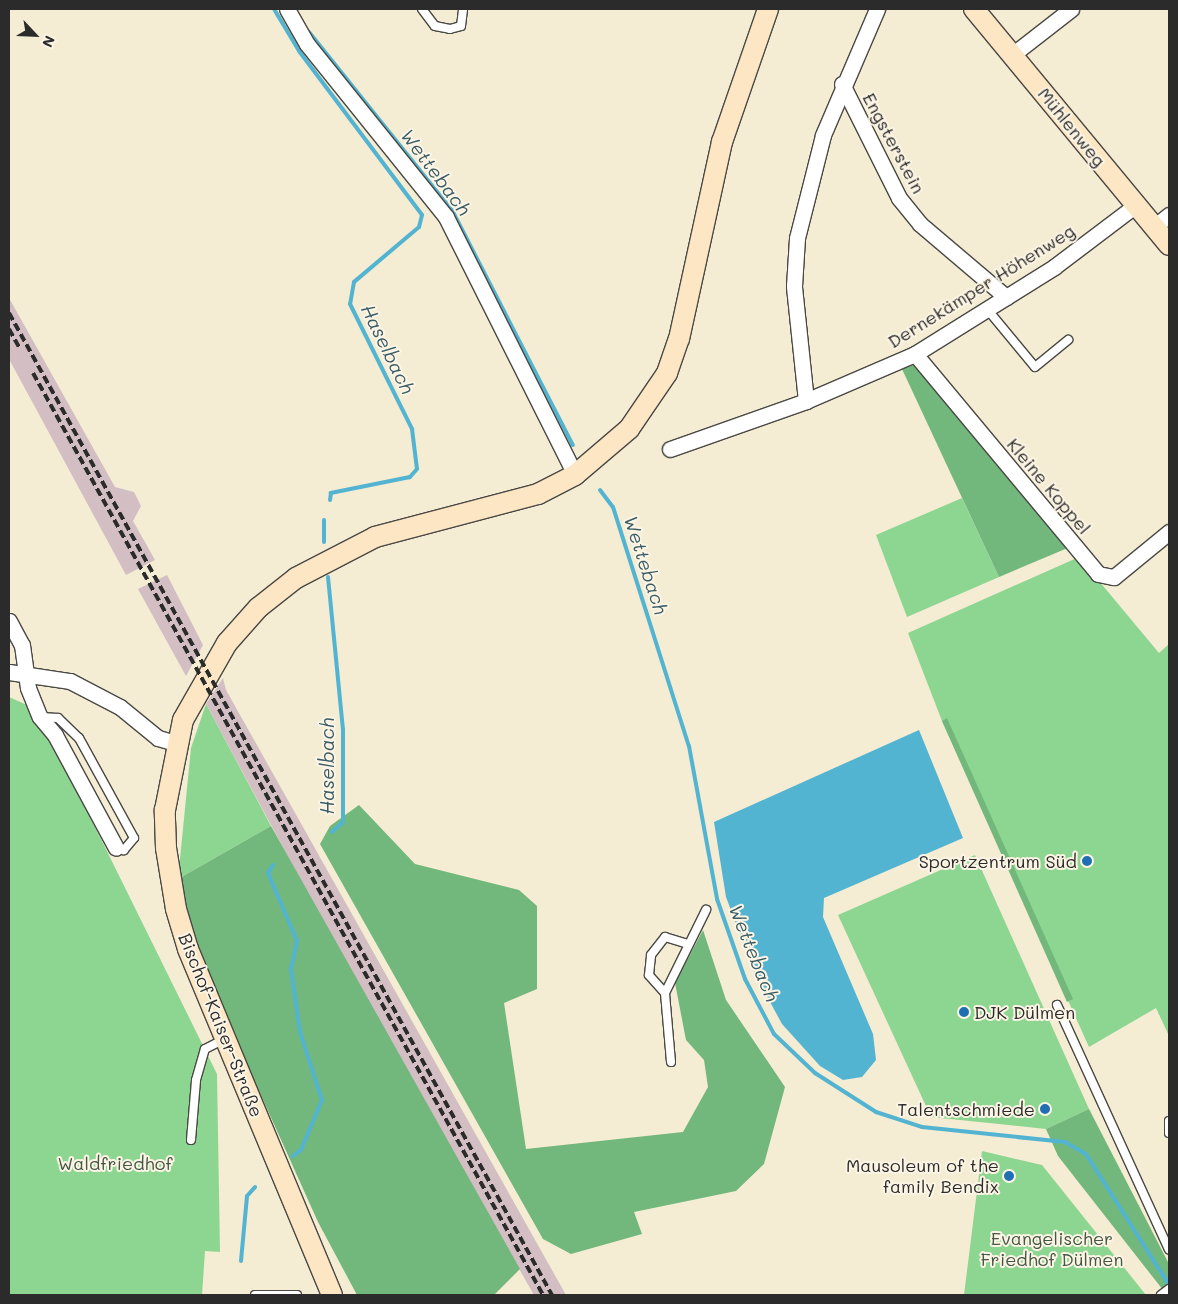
<!DOCTYPE html>
<html>
<head>
<meta charset="utf-8">
<style>
	body { margin:0 }
	#map { position:relative; width:1178px; height:1304px; overflow:hidden; background:#f4ecd3; font-family:Mali,sans-serif }
	div>[style] { position:absolute }
	[style*='--x'] { left:calc(var(--x)*1px); top:calc(var(--y)*1px); width:calc(var(--w)*1px); rotate:calc(var(--a)*1deg) }
	.industrial>* { inset:0; background:#d2bec3 }
	.green>* { inset:0; background:#8dd691 }
	.forest>* { inset:0; background:#72b77b }
	.water>* { inset:0; background:#53b4d1 }
	.stream>* { height:4px; margin:-2px; padding:0 2px; transform-origin:2px; border-radius:2px; background:#53b4d1 }
	.roads { filter:drop-shadow(1px 0 #494844) drop-shadow(-1px 0 #494844) drop-shadow(0 1px #494844) drop-shadow(0 -1px #494844) }
	.lane>* { height:8px; margin:-4px; padding:0 4px; transform-origin:4px; border-radius:4px; background:#fff }
	.street>* { height:15px; margin:-7.5px; padding:0 7.5px; transform-origin:7.5px; border-radius:7.5px; background:#fff }
	.secondary>* { height:20px; margin:-10px; padding:0 10px; transform-origin:10px; border-radius:10px; background:#fce6c4 }
	.rail>* { height:4px; margin-top:-2px; transform-origin:0; background:repeating-linear-gradient(90deg,#2b2b2b 0 8px,transparent 0 12px) }
	.dots>* { width:14px; height:14px; translate:-50% -50%; box-sizing:border-box; border:2px solid #fcf5e5; border-radius:50% }
	span { translate:-50% -50%; white-space:nowrap; text-align:center; line-height:1.15; -webkit-text-stroke:4px #fcf5e5; paint-order:stroke }
	.street-label { font-size:18px; color:#2b2b2b }
	.poi-label { font-size:18px; color:#2b2b2b }
	.right { translate:-100% -50%; text-align:right }
	.left { translate:0 -50%; text-align:left }
	.park-label { font-size:18px; color:#445644 }
	.water-label { font-size:19px; color:#395b65; font-style:italic }
	.frame { position:absolute; inset:0; border:10px solid #2b2b2b; pointer-events:none }
	.north { position:absolute; left:10px; top:10px; width:50px; height:50px; -webkit-text-stroke:4px #fcf5e5; paint-order:stroke; rotate:115deg; font-size:14px; font-weight:700; line-height:20px; text-align:center; color:#2b2b2b }
	.north::after { content:''; display:block; margin:auto; width:18px; height:22px; background:#2b2b2b; clip-path:polygon(50% 0,100% 100%,50% 72%,0 100%) }
</style>
</head>
<body>
<div id="map">
	<div class="industrial">
		<i style="clip-path:polygon(9px 298px,115px 487px,134px 492px,141px 506px,133px 521px,155px 560px,126px 575px,9px 359px)"></i>
		<i style="clip-path:polygon(167px 575px,203px 645px,186px 676px,138px 589px)"></i>
		<i style="clip-path:polygon(223px 678px,226px 690px,566px 1295px,534px 1295px,358px 987px,206px 704px)"></i>
	</div>
	<div class="green">
		<i style="clip-path:polygon(962px 498px,999px 577px,907px 617px,876px 535px)"></i>
		<i style="clip-path:polygon(1079px 557px,1159px 653px,1169px 644px,1169px 1036px,1156px 1008px,1089px 1047px,942px 721px,908px 633px)"></i>
		<i style="clip-path:polygon(9px 697px,27px 705px,54px 744px,217px 1074px,220px 1252px,205px 1251px,202px 1295px,9px 1295px)"></i>
		<i style="clip-path:polygon(206px 704px,271px 826px,178px 879px,191px 748px)"></i>
		<i style="clip-path:polygon(975px 855px,1089px 1109px,1046px 1129px,931px 1117px,838px 915px)"></i>
		<i style="clip-path:polygon(982px 1151px,1042px 1165px,1146px 1295px,964px 1295px)"></i>
	</div>
	<div class="forest">
		<i style="clip-path:polygon(917px 364px,1070px 547px,999px 577px,902px 369px)"></i>
		<i style="clip-path:polygon(947px 718px,1073px 999px,1067px 1002px,942px 721px)"></i>
		<i style="clip-path:polygon(359px 805px,415px 864px,519px 890px,537px 906px,537px 989px,504px 1003px,526px 1149px,683px 1132px,708px 1087px,704px 1060px,686px 1040px,675px 983px,703px 930px,726px 1000px,785px 1087px,764px 1164px,736px 1191px,634px 1212px,642px 1234px,571px 1254px,543px 1239px,320px 844px,330px 826px)"></i>
		<i style="clip-path:polygon(271px 826px,520px 1269px,494px 1295px,357px 1295px,318px 1222px,201px 962px,178px 879px)"></i>
		<i style="clip-path:polygon(1089px 1109px,1169px 1264px,1169px 1285px,1163px 1290px,1058px 1156px,1046px 1129px)"></i>
	</div>
	<div class="water">
		<i style="clip-path:polygon(919px 730px,963px 838px,824px 898px,823px 917px,873px 1034px,876px 1060px,862px 1077px,843px 1080px,820px 1066px,782px 1024px,755px 974px,726px 897px,714px 822px)"></i>
	</div>
	<div class="stream">
		<i style="--x:274;--y:9;--w:49;--a:59.2"></i>
		<i style="--x:299;--y:51;--w:205;--a:53.1"></i>
		<i style="--x:422;--y:215;--w:12;--a:104"></i>
		<i style="--x:419;--y:227;--w:85;--a:139.8"></i>
		<i style="--x:354;--y:282;--w:22;--a:100"></i>
		<i style="--x:350;--y:304;--w:140;--a:63.6"></i>
		<i style="--x:412;--y:429;--w:40;--a:82.9"></i>
		<i style="--x:417;--y:469;--w:11;--a:131"></i>
		<i style="--x:410;--y:477;--w:81;--a:168.6"></i>
		<i style="--x:331;--y:493;--w:7;--a:98"></i>
		<i style="--x:309;--y:32;--w:231;--a:51.3"></i>
		<i style="--x:453;--y:212;--w:262;--a:62.8"></i>
		<i style="--x:600;--y:490;--w:21;--a:53"></i>
		<i style="--x:613;--y:507;--w:251;--a:72.4"></i>
		<i style="--x:689;--y:746;--w:156;--a:79.6"></i>
		<i style="--x:717;--y:899;--w:85;--a:70.7"></i>
		<i style="--x:745;--y:979;--w:62;--a:62.2"></i>
		<i style="--x:774;--y:1034;--w:57;--a:43.6"></i>
		<i style="--x:815;--y:1073;--w:72;--a:32.6"></i>
		<i style="--x:876;--y:1112;--w:48;--a:18.1"></i>
		<i style="--x:922;--y:1127;--w:144;--a:6"></i>
		<i style="--x:1065;--y:1142;--w:24;--a:30"></i>
		<i style="--x:1086;--y:1154;--w:153;--a:57.6"></i>
		<i style="--x:324;--y:520;--w:22;--a:90"></i>
		<i style="--x:328;--y:577;--w:153;--a:84.4"></i>
		<i style="--x:343;--y:729;--w:93;--a:90"></i>
		<i style="--x:343;--y:822;--w:15;--a:138"></i>
		<i style="--x:273;--y:865;--w:9;--a:122"></i>
		<i style="--x:268;--y:873;--w:74;--a:66.9"></i>
		<i style="--x:297;--y:941;--w:29;--a:102"></i>
		<i style="--x:291;--y:969;--w:64;--a:81.9"></i>
		<i style="--x:300;--y:1032;--w:71;--a:72.1"></i>
		<i style="--x:322;--y:1100;--w:54;--a:112.8"></i>
		<i style="--x:301;--y:1150;--w:10;--a:143"></i>
		<i style="--x:241;--y:1261;--w:65;--a:-84.7"></i>
		<i style="--x:247;--y:1196;--w:12;--a:-48"></i>
	</div>
	<div class="roads">
		<div class="lane">
			<i style="--x:422;--y:9;--w:21;--a:53"></i>
			<i style="--x:435;--y:26;--w:15;--a:11"></i>
			<i style="--x:450;--y:29;--w:11;--a:-15"></i>
			<i style="--x:461;--y:26;--w:17;--a:-83"></i>
			<i style="--x:987;--y:309;--w:75;--a:50.4"></i>
			<i style="--x:1035;--y:367;--w:43;--a:-39.3"></i>
			<i style="--x:40;--y:717;--w:18;--a:3"></i>
			<i style="--x:58;--y:718;--w:29;--a:44"></i>
			<i style="--x:79;--y:738;--w:114;--a:61.2"></i>
			<i style="--x:134;--y:838;--w:16;--a:130"></i>
			<i style="--x:124;--y:850;--w:8;--a:-166"></i>
			<i style="--x:665;--y:993;--w:24;--a:-132"></i>
			<i style="--x:649;--y:975;--w:20;--a:-84"></i>
			<i style="--x:651;--y:955;--w:23;--a:-52"></i>
			<i style="--x:665;--y:937;--w:24;--a:17"></i>
			<i style="--x:1057;--y:1005;--w:269;--a:65.4"></i>
			<i style="--x:671;--y:1062;--w:69;--a:-95"></i>
			<i style="--x:665;--y:993;--w:93;--a:-63.7"></i>
			<i style="--x:1169;--y:1121;--w:12;--a:90"></i>
			<i style="--x:191;--y:1140;--w:60;--a:-85.2"></i>
			<i style="--x:196;--y:1080;--w:32;--a:-74"></i>
			<i style="--x:205;--y:1049;--w:22;--a:-27"></i>
			<i style="--x:255;--y:1295;--w:42;--a:0"></i>
			<i style="--x:1161;--y:1295;--w:10;--a:-37"></i>
		</div>
		<div class="street">
			<i style="--x:287;--y:9;--w:40;--a:60.3"></i>
			<i style="--x:307;--y:44;--w:222;--a:51.2"></i>
			<i style="--x:446;--y:217;--w:288;--a:63.4"></i>
			<i style="--x:1012;--y:55;--w:75;--a:-37.9"></i>
			<i style="--x:842;--y:84;--w:127;--a:63.4"></i>
			<i style="--x:899;--y:198;--w:33;--a:51"></i>
			<i style="--x:920;--y:224;--w:113;--a:40.3"></i>
			<i style="--x:1154;--y:227;--w:19;--a:-39"></i>
			<i style="--x:915;--y:354;--w:286;--a:50.2"></i>
			<i style="--x:1098;--y:574;--w:16;--a:11"></i>
			<i style="--x:1114;--y:577;--w:71;--a:-39.3"></i>
			<i style="--x:806;--y:401;--w:116;--a:-96"></i>
			<i style="--x:794;--y:286;--w:48;--a:-86.4"></i>
			<i style="--x:797;--y:238;--w:106;--a:-75.8"></i>
			<i style="--x:823;--y:135;--w:137;--a:-66.8"></i>
			<i style="--x:670;--y:449;--w:144;--a:-19.4"></i>
			<i style="--x:806;--y:401;--w:119;--a:-23.3"></i>
			<i style="--x:915;--y:354;--w:164;--a:-32"></i>
			<i style="--x:1054;--y:267;--w:103;--a:-37.1"></i>
			<i style="--x:9;--y:621;--w:27;--a:62"></i>
			<i style="--x:22;--y:645;--w:43;--a:82.1"></i>
			<i style="--x:28;--y:688;--w:31;--a:68"></i>
			<i style="--x:40;--y:717;--w:23;--a:50"></i>
			<i style="--x:55;--y:735;--w:128;--a:61.6"></i>
			<i style="--x:9;--y:672;--w:62;--a:8.4"></i>
			<i style="--x:70;--y:681;--w:56;--a:27.5"></i>
			<i style="--x:120;--y:707;--w:49;--a:39.2"></i>
			<i style="--x:158;--y:738;--w:19;--a:16"></i>
		</div>
		<div class="secondary">
			<i style="--x:974;--y:9;--w:306;--a:50.4"></i>
			<i style="--x:332;--y:1295;--w:375;--a:-112.6"></i>
			<i style="--x:188;--y:949;--w:42;--a:-106.7"></i>
			<i style="--x:176;--y:909;--w:62;--a:-99.3"></i>
			<i style="--x:166;--y:848;--w:38;--a:-92"></i>
			<i style="--x:165;--y:810;--w:92;--a:-78.7"></i>
			<i style="--x:183;--y:720;--w:89;--a:-60.3"></i>
			<i style="--x:227;--y:643;--w:47;--a:-48.5"></i>
			<i style="--x:258;--y:608;--w:48;--a:-38.3"></i>
			<i style="--x:296;--y:578;--w:89;--a:-27.4"></i>
			<i style="--x:375;--y:537;--w:169;--a:-14.8"></i>
			<i style="--x:538;--y:494;--w:42;--a:-27.2"></i>
			<i style="--x:575;--y:475;--w:71;--a:-40.4"></i>
			<i style="--x:629;--y:429;--w:68;--a:-55.8"></i>
			<i style="--x:667;--y:373;--w:36;--a:-71"></i>
			<i style="--x:679;--y:339;--w:202;--a:-77.7"></i>
			<i style="--x:722;--y:142;--w:141;--a:-70.9"></i>
		</div>
	</div>
	<div class="rail">
		<i style="--x:9;--y:313;--w:1122;--a:61.06"></i>
		<i style="--x:9;--y:329;--w:23;--a:61"></i>
		<i style="--x:33;--y:373;--w:1054;--a:61.05"></i>
	</div>
	<div class="dots">
		<i style="left:1087px;top:861px;background:#1f6fb2"></i>
		<i style="left:964px;top:1012px;background:#1f6fb2"></i>
		<i style="left:1045px;top:1109px;background:#1f6fb2"></i>
		<i style="left:1009px;top:1176px;background:#1f6fb2"></i>
	</div>
	<div class="street-label">
		<span style="left:1072px;top:127px;rotate:51deg">Mühlenweg</span>
		<span style="left:894px;top:143px;rotate:62deg">Engsterstein</span>
		<span style="left:981px;top:286px;rotate:-32deg">Dernekämper Höhenweg</span>
		<span style="left:1049px;top:486px;rotate:50deg">Kleine Koppel</span>
		<span style="left:221px;top:1025px;rotate:68deg">Bischof-Kaiser-Straße</span>
	</div>
	<div class="poi-label">
		<span class="right" style="left:1077px;top:861px">Sportzentrum Süd</span>
		<span class="left" style="left:974px;top:1012px">DJK Dülmen</span>
		<span class="right" style="left:1035px;top:1109px">Talentschmiede</span>
		<span class="right" style="left:999px;top:1176px">Mausoleum of the<br>family Bendix</span>
	</div>
	<div class="park-label">
		<span style="left:115px;top:1163px">Waldfriedhof</span>
		<span style="left:1052px;top:1249px">Evangelischer<br>Friedhof Dülmen</span>
	</div>
	<div class="water-label">
		<span style="left:436px;top:172px;rotate:53deg">Wettebach</span>
		<span style="left:388px;top:349px;rotate:64deg">Haselbach</span>
		<span style="left:646px;top:565px;rotate:72deg">Wettebach</span>
		<span style="left:327px;top:766px;rotate:-90deg">Haselbach</span>
		<span style="left:754px;top:953px;rotate:68deg">Wettebach</span>
	</div>
	<div class="frame"></div>
	<div class="north">N</div>
</div>
</body>
</html>
